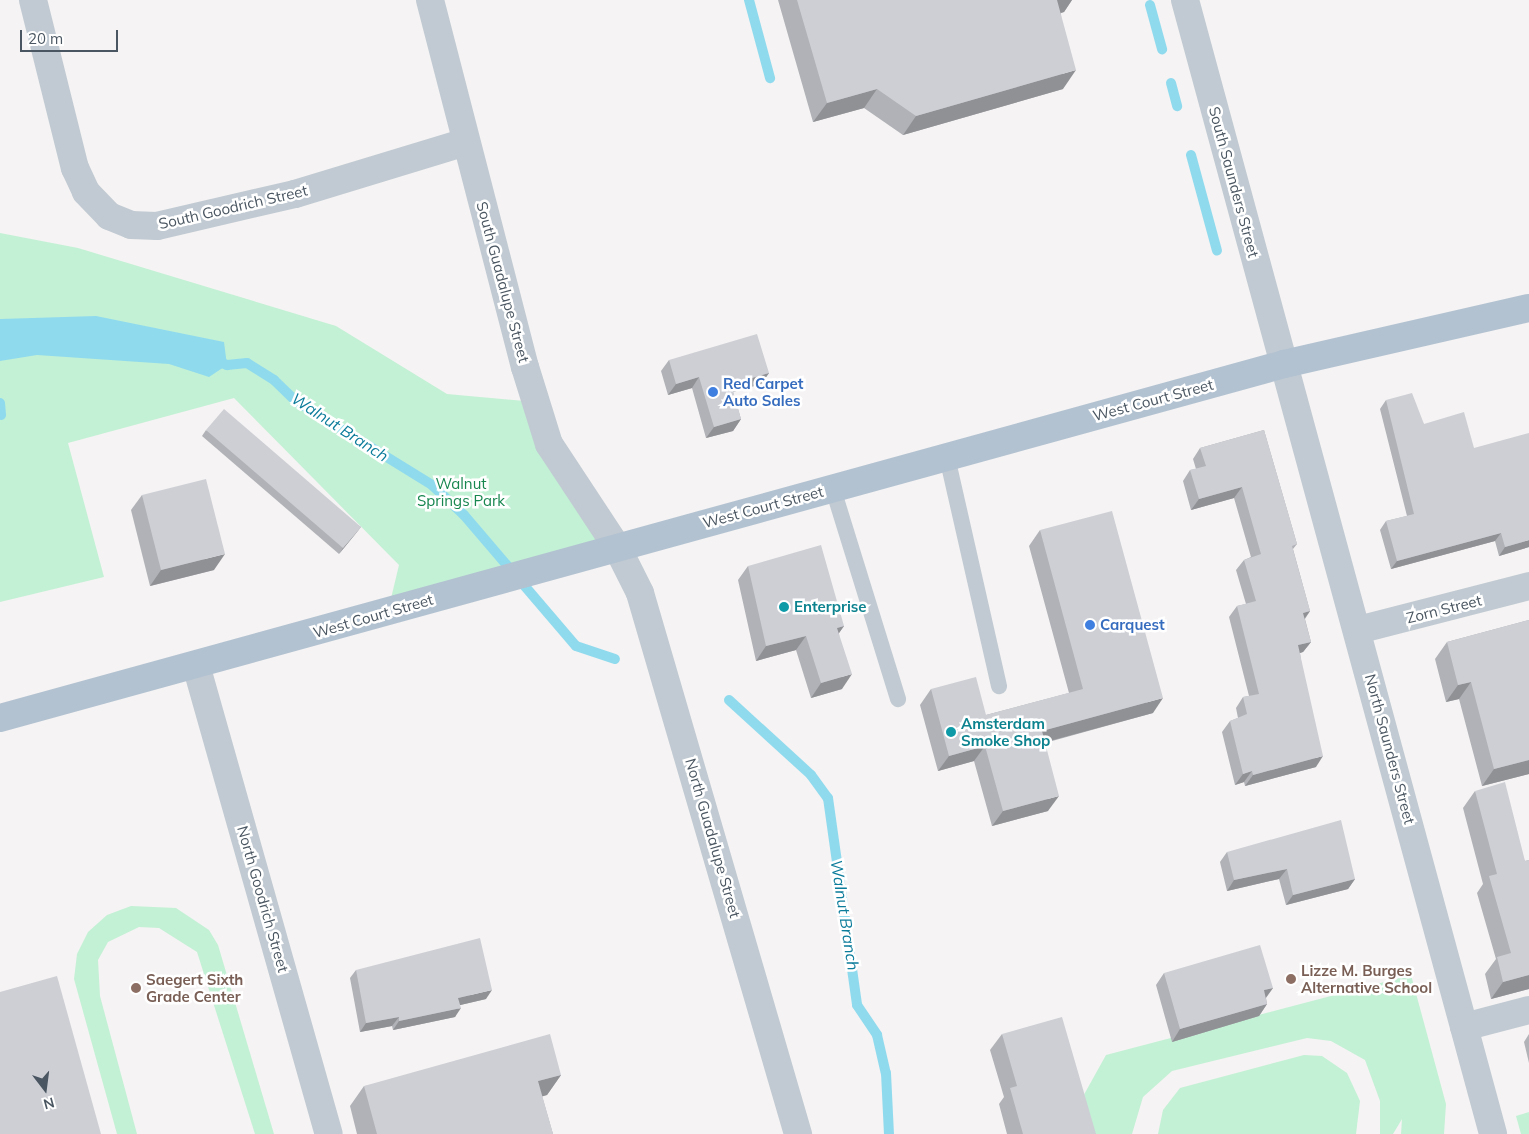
<!DOCTYPE html>
<html>
<head>
<meta charset="utf-8">
<style>
	body { margin:0 }
	#map { position:relative; width:1529px; height:1134px; overflow:hidden; background:#f5f3f3; font-family:Mulish,sans-serif }
	div>[style] { position:absolute }
	[style*='--x'] { left:calc(var(--x)*1px); top:calc(var(--y)*1px); width:calc(var(--w)*1px); rotate:calc(var(--a)*1deg) }
	.green>* { inset:0; background:#c3f1d5 }
	.water>* { inset:0; background:#90daee }
	.stream>* { height:10px; margin:-5px; padding:0 5px; transform-origin:5px; border-radius:5px; background:#90daee }
	.service>* { height:16px; margin:-8px; padding:0 8px; transform-origin:8px; border-radius:8px; background:#c1cad2 }
	.minor>* { height:28px; margin:-14px; padding:0 14px; transform-origin:14px; border-radius:14px; background:#c1cad2 }
	.tertiary>* { height:28px; margin:-14px; padding:0 14px; transform-origin:14px; border-radius:14px; background:#c1cad2 }
	.primary>* { height:28px; margin:-14px; padding:0 14px; transform-origin:14px; border-radius:14px; background:#b3c2d1 }
	.wall>* { inset:0; background:#b0b2b7 }
	.shaded-wall>* { inset:0; background:#909195 }
	.building>* { inset:0; background:#cdcfd5 }
	.dots>* { width:14px; height:14px; translate:-50% -50%; box-sizing:border-box; border:2px solid #fff; border-radius:50% }
	span { translate:-50% -50%; white-space:nowrap; text-align:center; line-height:1.15; -webkit-text-stroke:5px #fff; paint-order:stroke }
	.street-label { font-size:15px; color:#4a5661 }
	.shop-label { font-size:15px; color:#366cbe; font-weight:700 }
	.left { translate:0 -50%; text-align:left }
	.park-label { font-size:15px; color:#17864f }
	.culture-label { font-size:15px; color:#0d838f; font-weight:700 }
	.education-label { font-size:15px; color:#785e54; font-weight:700 }
	.water-label { font-size:16px; color:#0c7c9b; font-style:italic }
	.north { position:absolute; left:20px; top:1064px; width:50px; height:50px; -webkit-text-stroke:4px #fff; paint-order:stroke; rotate:165deg; font-size:14px; font-weight:700; line-height:20px; text-align:center; color:#4a5661 }
	.north::after { content:''; display:block; margin:auto; width:18px; height:22px; background:#4a5661; clip-path:polygon(50% 0,100% 100%,50% 72%,0 100%) }
	.scale { position:absolute; left:20px; top:30px; width:98px; height:22px; box-sizing:border-box; border:2px solid #4a5661; border-top:0; padding-left:6px; font-size:15px; line-height:18px; white-space:nowrap; color:#4a5661; -webkit-text-stroke:4px #fff; paint-order:stroke }
</style>
</head>
<body>
<div id="map">
	<div class="green">
		<i style="clip-path:polygon(0 233px,78px 248px,336px 326px,447px 394px,536px 402px,617px 547px,388px 611px,399px 565px,234px 398px,68px 443px,104px 577px,0 602px)"></i>
		<i style="clip-path:polygon(131px 906px,176px 908px,209px 930px,218px 945px,274px 1134px,255px 1134px,197px 952px,159px 928px,139px 927px,108px 942px,98px 960px,100px 996px,137px 1134px,117px 1134px,74px 979px,77px 954px,88px 932px,107px 915px)"></i>
		<i style="clip-path:polygon(1411px 975px,1446px 1104px,1444px 1134px,1401px 1134px,1402px 1119px,1393px 1134px,1380px 1134px,1380px 1101px,1365px 1060px,1331px 1041px,1307px 1038px,1172px 1071px,1143px 1097px,1132px 1134px,1091px 1134px,1081px 1100px,1106px 1055px)"></i>
		<i style="clip-path:polygon(1304px 1055px,1322px 1056px,1347px 1073px,1360px 1101px,1356px 1134px,1158px 1134px,1163px 1110px,1180px 1088px)"></i>
		<i style="clip-path:polygon(1529px 1112px,1529px 1134px,1521px 1134px,1516px 1116px)"></i>
	</div>
	<div class="water">
		<i style="clip-path:polygon(96px 316px,224px 342px,227px 365px,209px 377px,169px 364px,37px 355px,0 361px,0 319px)"></i>
	</div>
	<div class="stream">
		<i style="--x:749;--y:0;--w:81;--a:74.9"></i>
		<i style="--x:1150;--y:5;--w:46;--a:74.7"></i>
		<i style="--x:1171;--y:83;--w:24;--a:75"></i>
		<i style="--x:1191;--y:155;--w:99;--a:74.8"></i>
		<i style="--x:217;--y:361;--w:11;--a:22"></i>
		<i style="--x:227;--y:365;--w:20;--a:-6"></i>
		<i style="--x:247;--y:363;--w:32;--a:32"></i>
		<i style="--x:274;--y:380;--w:30;--a:44"></i>
		<i style="--x:296;--y:401;--w:160;--a:31.7"></i>
		<i style="--x:432;--y:485;--w:44;--a:43.2"></i>
		<i style="--x:464;--y:515;--w:172;--a:49.5"></i>
		<i style="--x:576;--y:646;--w:41;--a:18.4"></i>
		<i style="--x:0;--y:403;--w:12;--a:85"></i>
		<i style="--x:729;--y:700;--w:111;--a:42.4"></i>
		<i style="--x:811;--y:775;--w:29;--a:54"></i>
		<i style="--x:828;--y:798;--w:209;--a:82"></i>
		<i style="--x:857;--y:1005;--w:36;--a:56"></i>
		<i style="--x:877;--y:1035;--w:39;--a:77"></i>
		<i style="--x:886;--y:1073;--w:61;--a:87.2"></i>
	</div>
	<div class="service">
		<i style="--x:947;--y:457;--w:235;--a:77.2"></i>
		<i style="--x:833;--y:489;--w:220;--a:72.8"></i>
	</div>
	<div class="minor">
		<i style="--x:33;--y:0;--w:173;--a:76"></i>
		<i style="--x:75;--y:168;--w:26;--a:65"></i>
		<i style="--x:86;--y:192;--w:33;--a:46"></i>
		<i style="--x:109;--y:216;--w:24;--a:22"></i>
		<i style="--x:131;--y:225;--w:26;--a:2"></i>
		<i style="--x:157;--y:226;--w:142;--a:-13.1"></i>
		<i style="--x:295;--y:194;--w:179;--a:-16.9"></i>
		<i style="--x:1185;--y:0;--w:1175;--a:74.8"></i>
		<i style="--x:1358;--y:630;--w:177;--a:-14.4"></i>
		<i style="--x:196;--y:665;--w:487;--a:74.2"></i>
		<i style="--x:1464;--y:1027;--w:67;--a:-14.7"></i>
	</div>
	<div class="tertiary">
		<i style="--x:430;--y:0;--w:379;--a:75.5"></i>
		<i style="--x:525;--y:367;--w:81;--a:72.7"></i>
		<i style="--x:549;--y:444;--w:123;--a:56.6"></i>
		<i style="--x:617;--y:547;--w:51;--a:63.4"></i>
		<i style="--x:640;--y:593;--w:564;--a:73.72"></i>
	</div>
	<div class="primary">
		<i style="--x:0;--y:718;--w:1332;--a:-15.41"></i>
		<i style="--x:1284;--y:364;--w:251;--a:-12.9"></i>
	</div>
	<div class="wall">
		<i style="clip-path:polygon(778px 0,1072px 0,1064px 12px,1061px 13px,1063px 89px,903px 135px,864px 108px,813px 122px)"></i>
		<i style="clip-path:polygon(669px 360px,769px 373px,761px 384px,733px 392px,741px 419px,733px 431px,706px 438px,692px 388px,668px 395px,661px 371px)"></i>
		<i style="clip-path:polygon(1386px 400px,1424px 424px,1474px 448px,1529px 547px,1499px 556px,1495px 541px,1391px 569px,1380px 530px,1386px 521px,1407px 516px,1380px 409px)"></i>
		<i style="clip-path:polygon(206px 430px,361px 527px,339px 554px,202px 436px)"></i>
		<i style="clip-path:polygon(1264px 430px,1297px 544px,1293px 549px,1310px 611px,1305px 619px,1311px 642px,1303px 652px,1300px 653px,1316px 767px,1245px 786px,1244px 782px,1235px 785px,1222px 732px,1230px 721px,1238px 718px,1236px 708px,1243px 697px,1249px 696px,1229px 617px,1237px 606px,1246px 604px,1236px 570px,1244px 560px,1251px 557px,1234px 498px,1191px 510px,1183px 481px,1190px 470px,1196px 469px,1193px 459px,1200px 448px)"></i>
		<i style="clip-path:polygon(142px 495px,214px 570px,150px 586px,131px 510px)"></i>
		<i style="clip-path:polygon(1040px 530px,1153px 713px,1045px 743px,1048px 811px,992px 826px,974px 761px,938px 771px,920px 705px,931px 689px,986px 715px,1069px 693px,1029px 546px)"></i>
		<i style="clip-path:polygon(748px 566px,844px 626px,839px 633px,842px 689px,811px 698px,796px 650px,756px 661px,738px 580px)"></i>
		<i style="clip-path:polygon(1529px 620px,1529px 774px,1482px 786px,1459px 699px,1446px 702px,1435px 659px,1447px 642px)"></i>
		<i style="clip-path:polygon(1475px 791px,1525px 861px,1529px 860px,1529px 989px,1491px 999px,1485px 974px,1496px 959px,1477px 893px,1483px 884px,1463px 808px)"></i>
		<i style="clip-path:polygon(1227px 852px,1355px 879px,1348px 889px,1286px 905px,1279px 879px,1227px 891px,1220px 862px)"></i>
		<i style="clip-path:polygon(356px 970px,486px 999px,460px 1005px,455px 1017px,393px 1030px,392px 1026px,360px 1032px,350px 978px)"></i>
		<i style="clip-path:polygon(1164px 973px,1273px 988px,1266px 998px,1267px 1004px,1259px 1016px,1172px 1042px,1156px 985px)"></i>
		<i style="clip-path:polygon(1002px 1034px,1096px 1134px,1007px 1134px,999px 1104px,1004px 1097px,990px 1050px)"></i>
		<i style="clip-path:polygon(1529px 1034px,1529px 1063px,1524px 1042px)"></i>
		<i style="clip-path:polygon(561px 1075px,547px 1095px,542px 1096px,553px 1134px,357px 1134px,350px 1106px,364px 1086px)"></i>
	</div>
	<div class="shaded-wall">
		<i style="clip-path:polygon(1056px 0,1072px 0,1064px 12px,1043px 18px)"></i>
		<i style="clip-path:polygon(1076px 70px,1063px 89px,903px 135px,916px 116px)"></i>
		<i style="clip-path:polygon(877px 89px,864px 108px,813px 122px,827px 103px)"></i>
		<i style="clip-path:polygon(769px 373px,761px 384px,723px 395px,731px 384px)"></i>
		<i style="clip-path:polygon(699px 377px,692px 388px,668px 395px,676px 384px)"></i>
		<i style="clip-path:polygon(741px 419px,733px 431px,706px 438px,714px 427px)"></i>
		<i style="clip-path:polygon(1242px 487px,1234px 498px,1191px 510px,1199px 499px)"></i>
		<i style="clip-path:polygon(361px 527px,357px 532px,339px 554px,343px 548px)"></i>
		<i style="clip-path:polygon(1501px 533px,1495px 541px,1391px 569px,1397px 561px)"></i>
		<i style="clip-path:polygon(1529px 540px,1529px 547px,1499px 556px,1505px 547px)"></i>
		<i style="clip-path:polygon(225px 554px,214px 570px,150px 586px,161px 570px)"></i>
		<i style="clip-path:polygon(1310px 611px,1302px 622px,1303px 613px)"></i>
		<i style="clip-path:polygon(844px 626px,834px 640px,837px 628px)"></i>
		<i style="clip-path:polygon(806px 636px,796px 650px,756px 661px,766px 646px)"></i>
		<i style="clip-path:polygon(1311px 642px,1303px 652px,1290px 656px,1298px 645px)"></i>
		<i style="clip-path:polygon(852px 674px,842px 689px,811px 698px,821px 683px)"></i>
		<i style="clip-path:polygon(1471px 682px,1459px 699px,1446px 702px,1458px 685px)"></i>
		<i style="clip-path:polygon(1163px 698px,1153px 713px,1031px 746px,1042px 731px)"></i>
		<i style="clip-path:polygon(985px 746px,974px 761px,938px 771px,949px 756px)"></i>
		<i style="clip-path:polygon(1323px 756px,1316px 767px,1245px 786px,1253px 775px)"></i>
		<i style="clip-path:polygon(1529px 760px,1529px 774px,1482px 786px,1494px 769px)"></i>
		<i style="clip-path:polygon(1252px 771px,1244px 782px,1235px 785px,1243px 774px)"></i>
		<i style="clip-path:polygon(1059px 796px,1048px 811px,992px 826px,1003px 811px)"></i>
		<i style="clip-path:polygon(1287px 869px,1279px 879px,1227px 891px,1234px 880px)"></i>
		<i style="clip-path:polygon(1355px 879px,1348px 889px,1286px 905px,1293px 895px)"></i>
		<i style="clip-path:polygon(1529px 975px,1529px 989px,1491px 999px,1503px 982px)"></i>
		<i style="clip-path:polygon(1273px 988px,1264px 1000px,1264px 990px)"></i>
		<i style="clip-path:polygon(492px 990px,486px 999px,452px 1007px,458px 998px)"></i>
		<i style="clip-path:polygon(1267px 1004px,1259px 1016px,1172px 1042px,1180px 1029px)"></i>
		<i style="clip-path:polygon(461px 1008px,455px 1017px,393px 1030px,399px 1021px)"></i>
		<i style="clip-path:polygon(399px 1017px,392px 1026px,360px 1032px,366px 1023px)"></i>
		<i style="clip-path:polygon(561px 1075px,547px 1095px,524px 1102px,538px 1081px)"></i>
	</div>
	<div class="building">
		<i style="clip-path:polygon(797px 0,1057px 0,1076px 70px,916px 116px,877px 89px,827px 103px)"></i>
		<i style="clip-path:polygon(757px 334px,769px 373px,731px 384px,741px 419px,714px 427px,699px 377px,676px 384px,669px 360px)"></i>
		<i style="clip-path:polygon(1412px 393px,1424px 424px,1464px 412px,1474px 448px,1529px 433px,1529px 540px,1505px 547px,1501px 533px,1397px 561px,1386px 521px,1414px 514px,1386px 400px)"></i>
		<i style="clip-path:polygon(224px 409px,361px 527px,343px 548px,206px 430px)"></i>
		<i style="clip-path:polygon(1264px 430px,1297px 544px,1292px 546px,1310px 611px,1303px 613px,1311px 642px,1298px 645px,1323px 756px,1253px 775px,1252px 771px,1243px 774px,1230px 721px,1247px 714px,1243px 697px,1259px 694px,1237px 606px,1256px 601px,1244px 560px,1261px 554px,1242px 487px,1199px 499px,1190px 470px,1206px 466px,1200px 448px)"></i>
		<i style="clip-path:polygon(206px 479px,225px 554px,161px 570px,142px 495px)"></i>
		<i style="clip-path:polygon(1112px 511px,1163px 698px,1042px 731px,1059px 796px,1003px 811px,985px 746px,949px 756px,931px 689px,976px 677px,986px 715px,1083px 689px,1040px 530px)"></i>
		<i style="clip-path:polygon(821px 545px,844px 626px,837px 628px,852px 674px,821px 683px,806px 636px,766px 646px,748px 566px)"></i>
		<i style="clip-path:polygon(1529px 620px,1529px 760px,1494px 769px,1471px 682px,1458px 685px,1447px 642px)"></i>
		<i style="clip-path:polygon(1505px 782px,1525px 861px,1529px 860px,1529px 975px,1503px 982px,1497px 957px,1511px 953px,1489px 876px,1497px 874px,1475px 791px)"></i>
		<i style="clip-path:polygon(1341px 820px,1355px 879px,1293px 895px,1287px 869px,1234px 880px,1227px 852px)"></i>
		<i style="clip-path:polygon(480px 938px,492px 990px,458px 998px,461px 1008px,399px 1021px,399px 1017px,366px 1023px,356px 970px)"></i>
		<i style="clip-path:polygon(1260px 945px,1273px 988px,1264px 990px,1267px 1004px,1180px 1029px,1164px 973px)"></i>
		<i style="clip-path:polygon(57px 976px,101px 1134px,0 1134px,0 992px)"></i>
		<i style="clip-path:polygon(1062px 1017px,1096px 1134px,1023px 1134px,1010px 1088px,1017px 1086px,1002px 1034px)"></i>
		<i style="clip-path:polygon(550px 1034px,561px 1075px,538px 1081px,553px 1134px,377px 1134px,364px 1086px)"></i>
	</div>
	<div class="dots">
		<i style="left:713px;top:392px;background:#3f7fe0"></i>
		<i style="left:784px;top:607px;background:#0f9aa8"></i>
		<i style="left:1090px;top:625px;background:#3f7fe0"></i>
		<i style="left:951px;top:732px;background:#0f9aa8"></i>
		<i style="left:1291px;top:979px;background:#8d6e63"></i>
		<i style="left:136px;top:988px;background:#8d6e63"></i>
	</div>
	<div class="street-label">
		<span style="left:1234px;top:182px;rotate:75deg">South Saunders Street</span>
		<span style="left:233px;top:207px;rotate:-13deg">South Goodrich Street</span>
		<span style="left:503px;top:282px;rotate:75deg">South Guadalupe Street</span>
		<span style="left:1153px;top:400px;rotate:-15deg">West Court Street</span>
		<span style="left:763px;top:507px;rotate:-15deg">West Court Street</span>
		<span style="left:1444px;top:609px;rotate:-14deg">Zorn Street</span>
		<span style="left:373px;top:616px;rotate:-16deg">West Court Street</span>
		<span style="left:1390px;top:749px;rotate:75deg">North Saunders Street</span>
		<span style="left:713px;top:838px;rotate:74deg">North Guadalupe Street</span>
		<span style="left:263px;top:899px;rotate:74deg">North Goodrich Street</span>
	</div>
	<div class="shop-label">
		<span class="left" style="left:723px;top:392px">Red Carpet<br>Auto Sales</span>
		<span class="left" style="left:1100px;top:625px">Carquest</span>
	</div>
	<div class="park-label">
		<span style="left:461px;top:492px">Walnut<br>Springs Park</span>
	</div>
	<div class="culture-label">
		<span class="left" style="left:794px;top:607px">Enterprise</span>
		<span class="left" style="left:961px;top:732px">Amsterdam<br>Smoke Shop</span>
	</div>
	<div class="education-label">
		<span class="left" style="left:1301px;top:979px">Lizze M. Burges<br>Alternative School</span>
		<span class="left" style="left:146px;top:988px">Saegert Sixth<br>Grade Center</span>
	</div>
	<div class="water-label">
		<span style="left:340px;top:427px;rotate:33deg">Walnut Branch</span>
		<span style="left:845px;top:915px;rotate:81deg">Walnut Branch</span>
	</div>
	<div class="north">N</div>
	<div class="scale">20 m</div>
</div>
</body>
</html>
